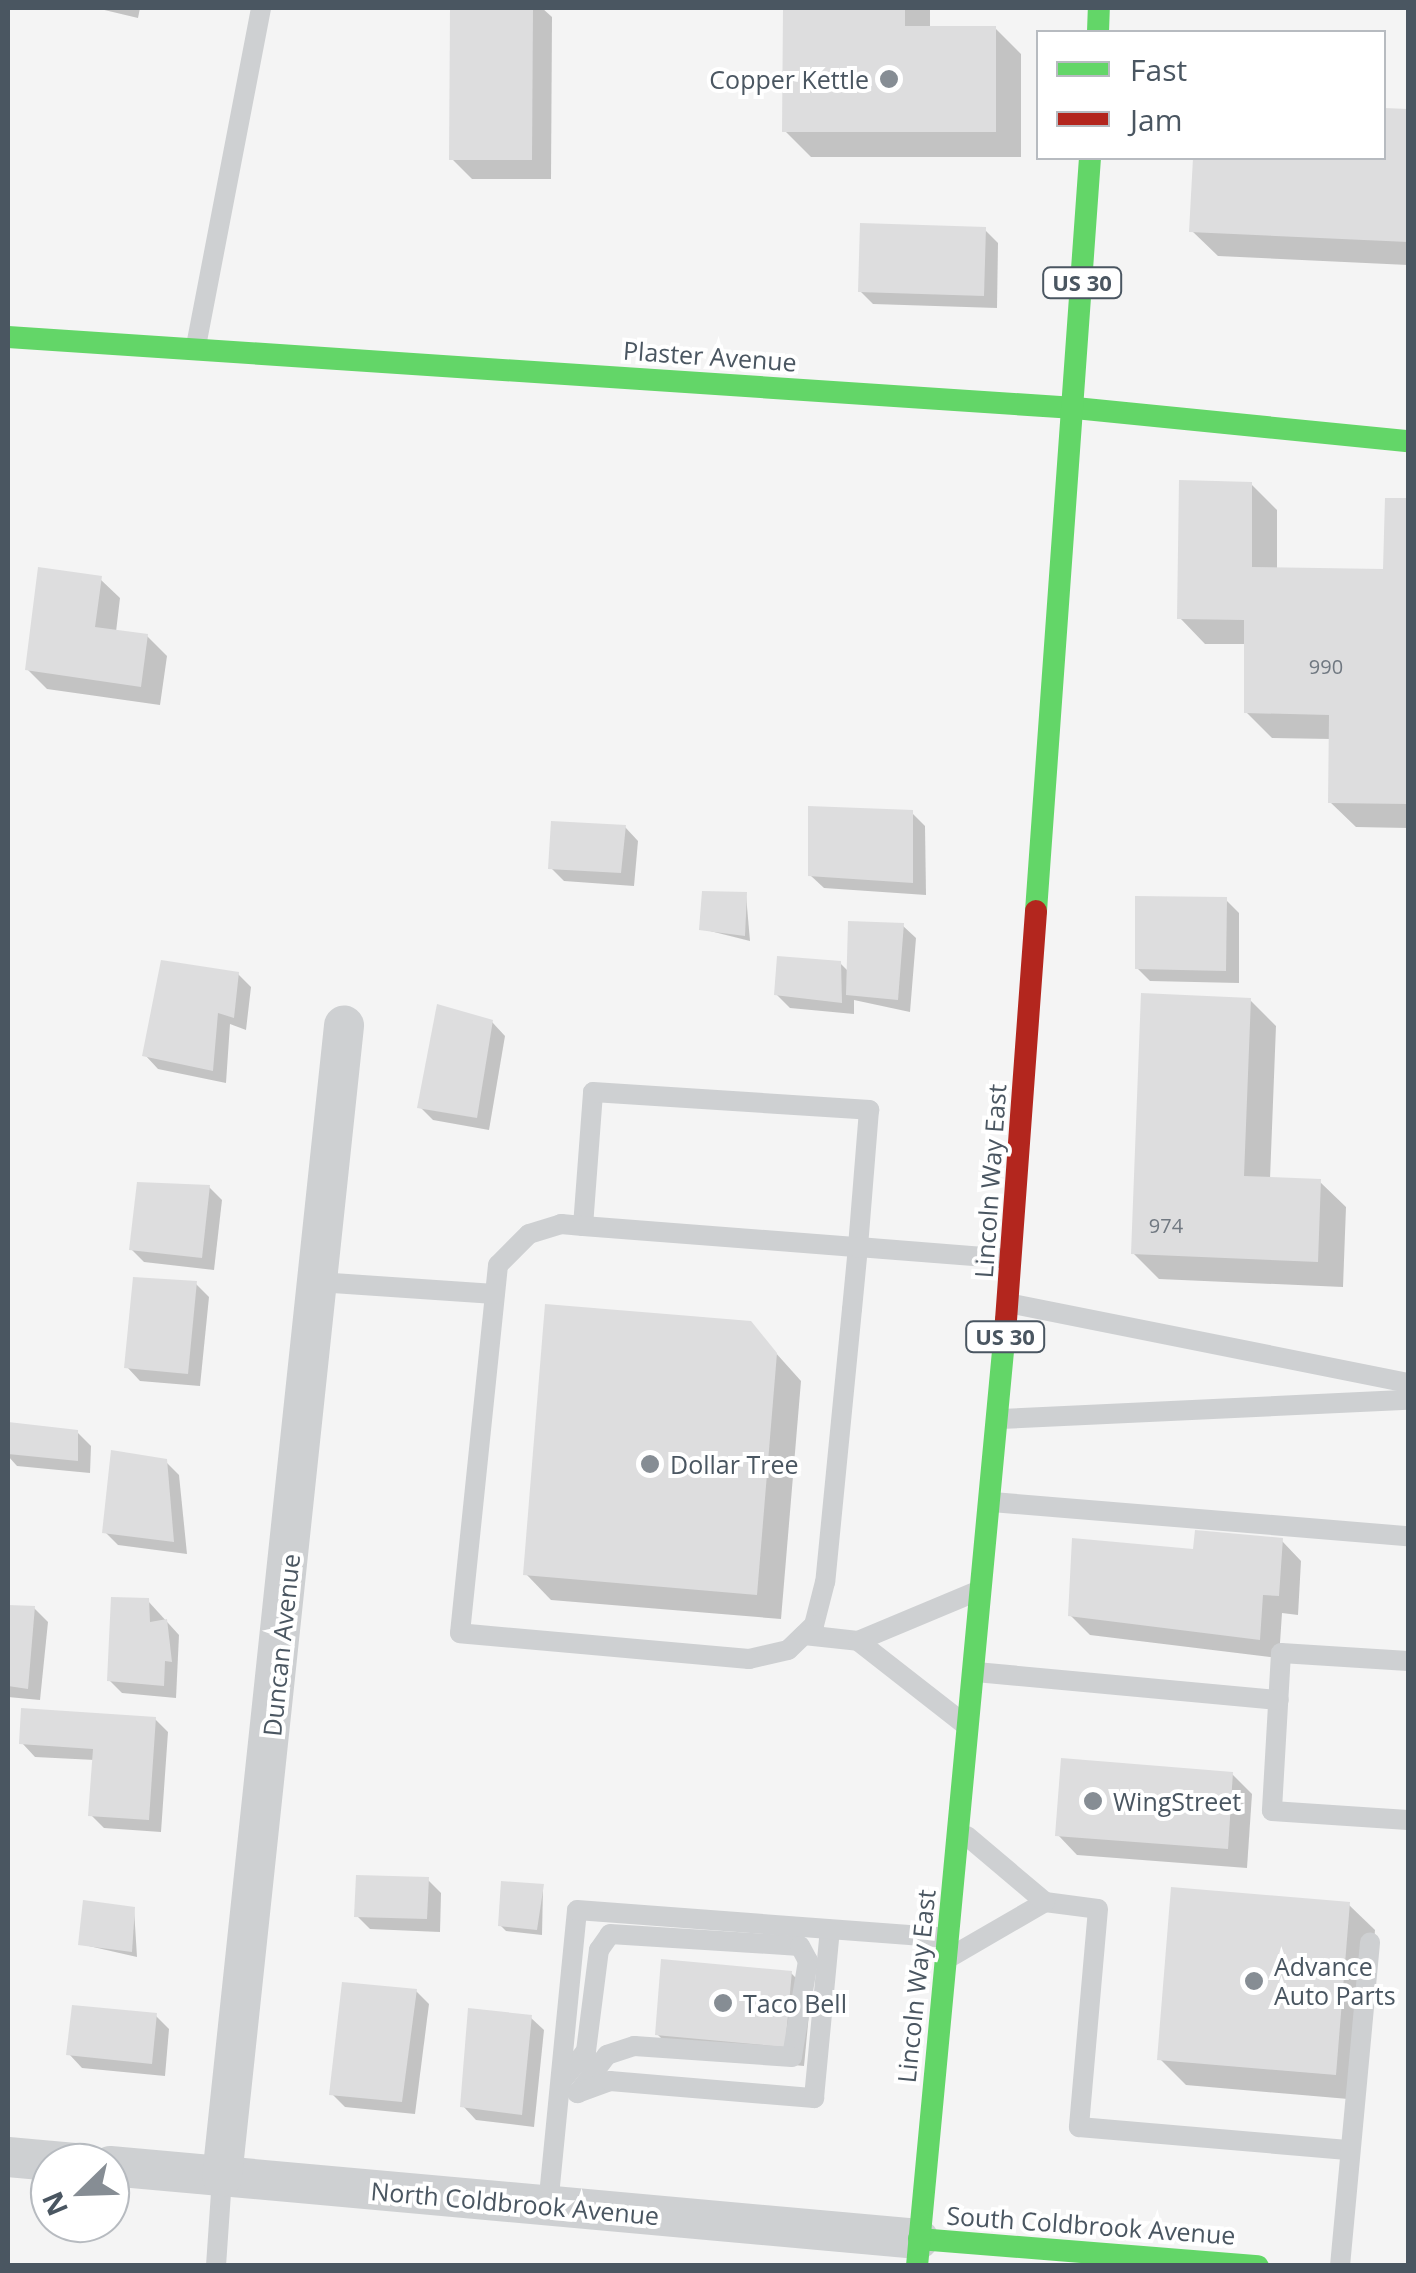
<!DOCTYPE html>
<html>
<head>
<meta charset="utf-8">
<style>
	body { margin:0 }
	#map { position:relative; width:1416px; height:2273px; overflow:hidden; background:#f4f4f4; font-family:"Open Sans",sans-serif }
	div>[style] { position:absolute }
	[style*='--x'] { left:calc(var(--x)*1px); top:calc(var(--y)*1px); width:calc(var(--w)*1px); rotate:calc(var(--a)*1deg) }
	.shadow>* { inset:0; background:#0003 }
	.building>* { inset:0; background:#ddddde }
	.lane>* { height:20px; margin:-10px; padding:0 10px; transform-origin:10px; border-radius:10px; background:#ced0d2 }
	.street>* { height:40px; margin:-20px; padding:0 20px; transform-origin:20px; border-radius:20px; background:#ced0d2 }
	.fast>* { height:22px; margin:-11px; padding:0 11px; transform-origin:11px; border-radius:11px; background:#63d668 }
	.jam>* { height:22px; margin:-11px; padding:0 11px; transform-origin:11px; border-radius:11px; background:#b3261e }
	.dots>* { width:28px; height:28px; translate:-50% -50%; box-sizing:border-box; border:5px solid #fff; border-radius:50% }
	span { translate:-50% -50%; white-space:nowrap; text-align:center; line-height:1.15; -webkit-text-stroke:8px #fff; paint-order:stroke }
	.number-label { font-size:20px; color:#707881 }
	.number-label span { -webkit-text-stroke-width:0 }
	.shield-label span { padding:2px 8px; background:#fff; border:2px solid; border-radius:8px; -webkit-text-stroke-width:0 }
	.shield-label { font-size:22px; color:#4a5661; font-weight:700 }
	.poi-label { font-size:25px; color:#4a5661 }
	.right { translate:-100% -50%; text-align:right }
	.left { translate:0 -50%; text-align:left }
	.street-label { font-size:25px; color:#4a5661 }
	.frame { position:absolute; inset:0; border:10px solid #4a5661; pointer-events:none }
	.legend { position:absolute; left:1036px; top:30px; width:350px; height:130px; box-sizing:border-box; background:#fff; border:2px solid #b7bbc0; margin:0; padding:12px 18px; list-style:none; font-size:30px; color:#4a5661 }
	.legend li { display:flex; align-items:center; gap:20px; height:50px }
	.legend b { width:50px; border:2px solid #b7bbc0 }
	.north { position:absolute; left:30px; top:2143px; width:100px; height:100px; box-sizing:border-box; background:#fff; border:2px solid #b7bbc0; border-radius:50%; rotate:247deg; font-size:28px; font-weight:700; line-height:40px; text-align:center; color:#4a5661 }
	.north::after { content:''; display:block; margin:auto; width:35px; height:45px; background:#868d94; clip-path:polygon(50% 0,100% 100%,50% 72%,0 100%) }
</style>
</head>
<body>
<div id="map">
	<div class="shadow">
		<i style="clip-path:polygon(96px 8px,140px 8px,138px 18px)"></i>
		<i style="clip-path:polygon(452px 8px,542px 8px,552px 17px,551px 179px,472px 179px,452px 159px)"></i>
		<i style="clip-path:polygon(785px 8px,930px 8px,930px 28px,995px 28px,1021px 54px,1021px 157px,811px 157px,785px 131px)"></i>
		<i style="clip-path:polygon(1384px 111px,1408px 112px,1408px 265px,1218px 256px,1192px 231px,1195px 158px,1384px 158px)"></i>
		<i style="clip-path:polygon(985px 230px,998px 243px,997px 308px,873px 304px,860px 291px)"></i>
		<i style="clip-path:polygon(1251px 484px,1277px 510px,1277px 570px,1386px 572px,1387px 500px,1408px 501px,1408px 828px,1356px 827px,1330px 802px,1331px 739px,1272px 738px,1246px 712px,1247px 644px,1205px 644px,1180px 618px)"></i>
		<i style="clip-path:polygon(100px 579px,120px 598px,116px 632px,147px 636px,167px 656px,160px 705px,47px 689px,27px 669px)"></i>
		<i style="clip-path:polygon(912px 813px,925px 826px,926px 895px,824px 888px,810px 875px)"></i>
		<i style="clip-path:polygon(625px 827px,638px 841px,634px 886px,564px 881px,551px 868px)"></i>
		<i style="clip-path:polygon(746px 895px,750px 941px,702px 929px)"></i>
		<i style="clip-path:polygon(1226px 900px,1239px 913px,1239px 983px,1150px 981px,1137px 968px)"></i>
		<i style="clip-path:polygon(902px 925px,916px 938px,910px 1012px,854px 1000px,854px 1014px,790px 1008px,777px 995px,840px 963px,849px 972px)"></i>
		<i style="clip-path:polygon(238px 974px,251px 987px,246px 1030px,230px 1024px,226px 1083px,158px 1069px,145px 1055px)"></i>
		<i style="clip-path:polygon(1250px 1000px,1276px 1026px,1270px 1179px,1320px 1182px,1346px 1207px,1343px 1287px,1159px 1279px,1133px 1253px)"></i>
		<i style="clip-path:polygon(492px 1022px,505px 1036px,489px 1130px,433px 1120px,420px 1107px)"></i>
		<i style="clip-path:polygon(209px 1187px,222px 1200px,214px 1270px,144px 1262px,131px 1249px)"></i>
		<i style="clip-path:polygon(196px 1284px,209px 1297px,200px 1386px,140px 1381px,127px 1367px)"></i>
		<i style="clip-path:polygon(750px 1324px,801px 1381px,781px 1619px,551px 1600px,526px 1574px)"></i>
		<i style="clip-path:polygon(9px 1425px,77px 1432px,91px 1446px,90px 1473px,17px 1466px,8px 1456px)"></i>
		<i style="clip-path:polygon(165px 1461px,179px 1475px,187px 1554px,118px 1545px,105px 1532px)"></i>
		<i style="clip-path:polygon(1282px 1541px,1301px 1561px,1298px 1615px,1282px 1613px,1279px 1658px,1090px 1635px,1070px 1615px,1195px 1551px)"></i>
		<i style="clip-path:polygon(148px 1601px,179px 1635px,176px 1698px,122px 1693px,109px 1680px)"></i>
		<i style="clip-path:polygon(8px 1607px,34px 1608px,48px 1622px,40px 1700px,8px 1697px)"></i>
		<i style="clip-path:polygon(155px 1719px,168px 1732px,161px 1832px,104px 1828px,91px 1815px,95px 1760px,35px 1757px,22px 1743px)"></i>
		<i style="clip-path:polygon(1232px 1774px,1252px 1794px,1247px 1868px,1077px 1855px,1058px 1835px)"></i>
		<i style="clip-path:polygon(428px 1880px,441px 1893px,440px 1932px,370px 1929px,357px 1916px)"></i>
		<i style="clip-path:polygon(543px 1887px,542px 1935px,506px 1931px,500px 1925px)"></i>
		<i style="clip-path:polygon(1349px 1905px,1375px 1930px,1360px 2100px,1186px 2085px,1160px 2059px)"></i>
		<i style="clip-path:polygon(134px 1909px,137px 1957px,80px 1944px)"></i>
		<i style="clip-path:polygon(791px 1973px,811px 1993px,804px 2066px,677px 2054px,657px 2034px)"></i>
		<i style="clip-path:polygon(416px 1991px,429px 2004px,415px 2114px,345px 2107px,332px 2094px)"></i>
		<i style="clip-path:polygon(156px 2016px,169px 2029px,165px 2076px,82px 2068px,69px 2054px)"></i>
		<i style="clip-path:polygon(530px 2017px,544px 2030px,534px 2127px,476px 2120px,463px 2106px)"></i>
	</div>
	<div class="building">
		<i style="clip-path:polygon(450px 8px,533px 8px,532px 160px,449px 160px)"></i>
		<i style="clip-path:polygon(783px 8px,905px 8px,905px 26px,996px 26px,996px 132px,782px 132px)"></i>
		<i style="clip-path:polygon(1384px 108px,1408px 109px,1408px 242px,1189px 232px,1193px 158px,1384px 158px)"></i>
		<i style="clip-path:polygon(860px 223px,986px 227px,984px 296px,858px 292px)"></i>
		<i style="clip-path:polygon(1179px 480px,1252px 482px,1252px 567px,1383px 569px,1385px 498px,1408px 498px,1408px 804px,1328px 803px,1329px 715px,1244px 713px,1244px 620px,1177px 619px)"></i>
		<i style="clip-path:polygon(38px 567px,102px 576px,95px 627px,148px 634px,141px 687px,25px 670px)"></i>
		<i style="clip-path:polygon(808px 806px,913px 810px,913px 883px,808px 876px)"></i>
		<i style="clip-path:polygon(551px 821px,626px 825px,621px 873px,548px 869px)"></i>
		<i style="clip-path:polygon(702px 891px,747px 892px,745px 936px,699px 930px)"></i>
		<i style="clip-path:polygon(1135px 896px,1227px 897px,1226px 971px,1135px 969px)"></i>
		<i style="clip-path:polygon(848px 921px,904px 923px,898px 1000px,846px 995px)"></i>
		<i style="clip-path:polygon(777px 956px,841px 961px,842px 1003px,774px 995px)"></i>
		<i style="clip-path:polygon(161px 960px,239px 972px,234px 1018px,218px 1013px,213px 1071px,142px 1056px)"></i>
		<i style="clip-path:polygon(1141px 993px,1251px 998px,1244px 1176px,1321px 1179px,1318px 1262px,1131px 1254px)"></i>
		<i style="clip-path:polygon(437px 1004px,493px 1020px,477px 1118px,417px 1108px)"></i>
		<i style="clip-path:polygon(137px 1182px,210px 1185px,202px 1258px,129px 1250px)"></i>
		<i style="clip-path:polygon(133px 1277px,197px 1281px,188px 1374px,124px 1368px)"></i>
		<i style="clip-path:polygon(545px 1304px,751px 1321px,777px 1353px,757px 1595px,523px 1575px)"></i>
		<i style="clip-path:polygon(8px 1422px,78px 1430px,78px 1461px,8px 1454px)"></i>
		<i style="clip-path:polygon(111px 1450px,167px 1459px,174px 1542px,102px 1533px)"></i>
		<i style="clip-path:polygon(1195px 1530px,1283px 1538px,1279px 1596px,1263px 1595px,1260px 1640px,1068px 1616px,1072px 1538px,1193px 1549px)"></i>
		<i style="clip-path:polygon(111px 1597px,149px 1598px,150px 1622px,167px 1619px,172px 1662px,165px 1661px,164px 1686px,107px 1681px)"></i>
		<i style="clip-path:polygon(8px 1605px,35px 1606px,28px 1689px,8px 1686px)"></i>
		<i style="clip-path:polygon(21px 1708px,156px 1717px,149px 1820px,88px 1816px,93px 1749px,19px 1744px)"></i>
		<i style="clip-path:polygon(1061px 1758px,1233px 1772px,1228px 1849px,1055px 1836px)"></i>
		<i style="clip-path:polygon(356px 1875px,429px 1877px,427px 1919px,354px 1917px)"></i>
		<i style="clip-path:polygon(501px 1881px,544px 1884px,537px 1930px,498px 1926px)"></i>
		<i style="clip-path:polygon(1171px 1887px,1350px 1902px,1336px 2075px,1157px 2060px)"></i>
		<i style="clip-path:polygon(83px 1900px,135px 1907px,132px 1952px,78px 1945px)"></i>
		<i style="clip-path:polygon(661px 1959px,792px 1971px,785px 2047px,655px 2035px)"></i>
		<i style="clip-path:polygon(342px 1982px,417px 1989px,402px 2102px,329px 2095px)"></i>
		<i style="clip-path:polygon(72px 2005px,157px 2013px,152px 2064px,66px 2055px)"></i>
		<i style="clip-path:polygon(468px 2008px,532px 2015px,522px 2115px,460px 2107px)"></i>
	</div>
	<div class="lane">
		<i style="--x:196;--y:346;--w:344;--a:-79.1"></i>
		<i style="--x:583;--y:1226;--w:134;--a:-85.7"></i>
		<i style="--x:593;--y:1092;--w:277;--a:3.7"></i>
		<i style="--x:869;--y:1110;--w:137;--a:94.6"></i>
		<i style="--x:858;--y:1247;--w:62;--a:95.5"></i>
		<i style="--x:852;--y:1309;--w:274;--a:95.6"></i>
		<i style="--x:825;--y:1582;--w:44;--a:104.3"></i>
		<i style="--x:814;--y:1625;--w:36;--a:136"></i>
		<i style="--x:788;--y:1650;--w:40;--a:167"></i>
		<i style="--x:749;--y:1659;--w:290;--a:-174.9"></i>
		<i style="--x:460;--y:1633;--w:370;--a:-84.1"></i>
		<i style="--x:498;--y:1265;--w:44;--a:-45"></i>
		<i style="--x:529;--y:1234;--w:34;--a:-17"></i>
		<i style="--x:561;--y:1224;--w:22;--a:5"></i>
		<i style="--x:583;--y:1226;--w:276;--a:4.4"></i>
		<i style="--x:858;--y:1247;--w:151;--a:4.5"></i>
		<i style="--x:318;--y:1282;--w:177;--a:3.9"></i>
		<i style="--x:1008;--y:1303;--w:408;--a:11.3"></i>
		<i style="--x:1000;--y:1419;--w:408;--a:-2.7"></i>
		<i style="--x:992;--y:1502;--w:417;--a:4.7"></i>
		<i style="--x:804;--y:1635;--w:54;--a:6.3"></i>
		<i style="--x:1408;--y:1661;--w:127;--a:-176.4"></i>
		<i style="--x:1281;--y:1653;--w:158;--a:93.3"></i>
		<i style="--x:1272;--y:1811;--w:136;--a:3.8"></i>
		<i style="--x:976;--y:1672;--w:304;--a:5.3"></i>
		<i style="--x:963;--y:1723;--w:133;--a:-142"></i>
		<i style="--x:858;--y:1641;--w:127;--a:-22.7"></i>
		<i style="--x:1045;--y:1902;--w:53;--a:7.5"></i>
		<i style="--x:1098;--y:1909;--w:219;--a:95"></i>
		<i style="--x:1079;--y:2127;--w:272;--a:4.9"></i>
		<i style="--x:952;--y:1956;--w:108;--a:-30.1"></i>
		<i style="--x:1045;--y:1902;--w:102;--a:-139.8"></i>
		<i style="--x:561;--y:2082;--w:40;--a:-51"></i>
		<i style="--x:586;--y:2051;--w:102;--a:-82.7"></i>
		<i style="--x:599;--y:1950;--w:19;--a:-55"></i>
		<i style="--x:610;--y:1934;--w:190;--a:3.6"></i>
		<i style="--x:800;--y:1946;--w:17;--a:62"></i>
		<i style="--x:808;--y:1961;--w:97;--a:99.5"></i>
		<i style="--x:792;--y:2057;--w:158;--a:-176"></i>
		<i style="--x:634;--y:2046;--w:28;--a:162"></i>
		<i style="--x:607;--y:2055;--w:48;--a:127.3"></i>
		<i style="--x:577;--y:2093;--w:35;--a:-20"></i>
		<i style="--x:610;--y:2081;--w:205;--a:4.8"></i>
		<i style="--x:814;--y:2098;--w:169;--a:-84.6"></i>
		<i style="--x:548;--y:2206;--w:297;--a:-84.4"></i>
		<i style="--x:577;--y:1910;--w:370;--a:4.3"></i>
		<i style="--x:216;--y:2266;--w:89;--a:-86.1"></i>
		<i style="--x:1340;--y:2266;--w:325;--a:-84.7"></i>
	</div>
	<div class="street">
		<i style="--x:8;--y:2157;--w:67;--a:5.1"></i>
		<i style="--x:110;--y:2166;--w:812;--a:5.16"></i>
		<i style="--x:222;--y:2177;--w:1158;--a:-83.95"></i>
	</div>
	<div class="fast">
		<i style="--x:1098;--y:32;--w:24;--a:-88"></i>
		<i style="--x:8;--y:337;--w:1069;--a:3.81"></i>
		<i style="--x:1075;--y:408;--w:335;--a:5.7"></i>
		<i style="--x:1036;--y:911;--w:755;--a:-85.9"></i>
		<i style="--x:919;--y:2239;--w:340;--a:4.6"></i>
		<i style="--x:917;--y:2266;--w:950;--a:-84.63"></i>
	</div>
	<div class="jam">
		<i style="--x:1006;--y:1320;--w:410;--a:-85.8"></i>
	</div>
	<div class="dots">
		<i style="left:889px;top:79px;background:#868d94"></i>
		<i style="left:650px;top:1464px;background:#868d94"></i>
		<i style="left:1093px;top:1801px;background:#868d94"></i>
		<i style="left:1254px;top:1981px;background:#868d94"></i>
		<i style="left:723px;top:2003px;background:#868d94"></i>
	</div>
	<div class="number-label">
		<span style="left:1326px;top:666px">990</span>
		<span style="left:1166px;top:1225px">974</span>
	</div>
	<div class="shield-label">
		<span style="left:1082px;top:283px">US 30</span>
		<span style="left:1005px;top:1337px">US 30</span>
	</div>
	<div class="poi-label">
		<span class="right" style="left:869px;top:79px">Copper Kettle</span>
		<span class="left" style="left:670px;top:1464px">Dollar Tree</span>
		<span class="left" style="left:1113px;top:1801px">WingStreet</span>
		<span class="left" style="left:1274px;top:1981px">Advance<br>Auto Parts</span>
		<span class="left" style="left:743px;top:2003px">Taco Bell</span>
	</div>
	<div class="street-label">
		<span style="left:710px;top:356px;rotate:4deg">Plaster Avenue</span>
		<span style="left:990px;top:1181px;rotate:-86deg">Lincoln Way East</span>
		<span style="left:281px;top:1645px;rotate:-84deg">Duncan Avenue</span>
		<span style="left:916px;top:1986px;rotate:-84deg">Lincoln Way East</span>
		<span style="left:515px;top:2203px;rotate:5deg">North Coldbrook Avenue</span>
		<span style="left:1091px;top:2225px;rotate:4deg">South Coldbrook Avenue</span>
	</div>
	<div class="frame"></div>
	<ul class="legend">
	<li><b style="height:12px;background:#63d668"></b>Fast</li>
	<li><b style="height:12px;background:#b3261e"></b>Jam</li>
	</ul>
	<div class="north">N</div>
</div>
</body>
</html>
